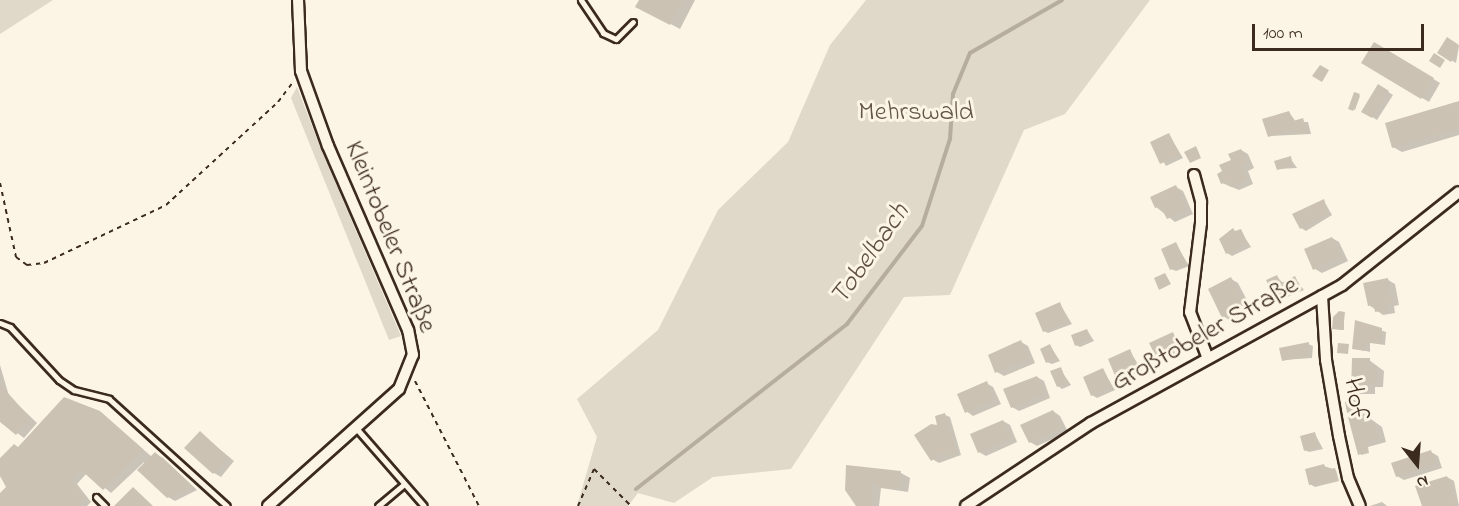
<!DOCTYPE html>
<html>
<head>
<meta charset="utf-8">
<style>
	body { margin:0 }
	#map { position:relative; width:1459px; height:506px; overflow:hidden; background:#fcf5e5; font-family:"Indie Flower",sans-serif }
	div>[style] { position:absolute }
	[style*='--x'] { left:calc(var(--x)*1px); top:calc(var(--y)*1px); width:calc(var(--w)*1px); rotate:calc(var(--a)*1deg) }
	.green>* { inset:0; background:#e0d8c8 }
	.shadow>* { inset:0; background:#0003 }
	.stream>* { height:4px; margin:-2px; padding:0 2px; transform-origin:2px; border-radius:2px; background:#b7ad9e }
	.building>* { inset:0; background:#ccc2b3 }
	.path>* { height:2px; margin-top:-1px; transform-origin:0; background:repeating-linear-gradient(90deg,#3b2a1e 0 4.5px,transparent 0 9px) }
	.roads { filter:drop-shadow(2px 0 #3b2a1e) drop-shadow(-2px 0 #3b2a1e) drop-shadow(0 2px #3b2a1e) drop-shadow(0 -2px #3b2a1e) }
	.lane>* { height:5px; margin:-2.5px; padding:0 2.5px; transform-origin:2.5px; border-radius:2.5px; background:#fcf5e5 }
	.street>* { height:10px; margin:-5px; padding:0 5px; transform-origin:5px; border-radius:5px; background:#fcf5e5 }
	span { translate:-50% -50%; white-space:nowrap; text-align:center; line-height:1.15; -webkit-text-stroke:6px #fcf5e5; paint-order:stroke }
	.park-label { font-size:27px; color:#645648 }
	.street-label { font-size:27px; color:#3b2a1e }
	.water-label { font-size:28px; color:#605144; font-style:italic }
	.north { position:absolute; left:1387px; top:434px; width:60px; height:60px; -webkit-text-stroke:4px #fcf5e5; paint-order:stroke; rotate:163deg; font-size:16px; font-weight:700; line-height:24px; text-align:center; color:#3b2a1e }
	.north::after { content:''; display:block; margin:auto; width:21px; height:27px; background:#3b2a1e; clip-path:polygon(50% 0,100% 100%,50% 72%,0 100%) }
	.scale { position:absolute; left:1252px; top:24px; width:172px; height:27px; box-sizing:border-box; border:3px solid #3b2a1e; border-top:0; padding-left:8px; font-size:18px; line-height:21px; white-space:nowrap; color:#3b2a1e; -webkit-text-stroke:4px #fcf5e5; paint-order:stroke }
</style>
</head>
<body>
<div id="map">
	<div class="green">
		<i style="clip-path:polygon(0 0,53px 0,0 34px)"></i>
		<i style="clip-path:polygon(866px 0,1150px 0,1065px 114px,1024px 130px,950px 295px,904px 297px,791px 469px,713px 477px,674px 503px,638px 493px,628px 506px,577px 506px,597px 437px,577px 399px,658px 330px,718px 210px,788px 142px,830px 45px)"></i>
		<i style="clip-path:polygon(297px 87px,321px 149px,401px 336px,389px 340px,291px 98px)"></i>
	</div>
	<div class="shadow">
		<i style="clip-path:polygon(641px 0,695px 0,680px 29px,637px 6px)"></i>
		<i style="clip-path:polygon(1447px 39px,1459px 46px,1456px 63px,1439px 53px)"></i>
		<i style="clip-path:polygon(1375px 44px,1440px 83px,1429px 102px,1363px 63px)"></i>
		<i style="clip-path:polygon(1379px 86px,1393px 95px,1377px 120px,1363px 111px)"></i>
		<i style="clip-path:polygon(1355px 94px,1360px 96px,1355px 110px,1349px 108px)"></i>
		<i style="clip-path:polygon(1459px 103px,1459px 135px,1402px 152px,1393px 147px)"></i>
		<i style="clip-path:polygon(1289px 112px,1296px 122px,1308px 122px,1311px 134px,1269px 136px)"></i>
		<i style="clip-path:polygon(1169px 135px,1183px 158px,1166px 166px,1152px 143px)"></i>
		<i style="clip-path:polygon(1241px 150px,1248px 154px,1254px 168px,1248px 171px,1253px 184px,1239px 190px,1222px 183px)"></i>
		<i style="clip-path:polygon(1290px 158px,1297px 168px,1278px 169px)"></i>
		<i style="clip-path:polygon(1176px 187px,1183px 191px,1193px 214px,1175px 222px,1156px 207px)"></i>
		<i style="clip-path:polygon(1324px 201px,1332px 215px,1306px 231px,1301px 228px)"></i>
		<i style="clip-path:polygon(1240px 230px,1251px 247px,1232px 256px,1227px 253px)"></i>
		<i style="clip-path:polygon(1332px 238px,1339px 242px,1348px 261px,1322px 273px,1315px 269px)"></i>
		<i style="clip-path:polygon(1176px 244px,1189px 266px,1176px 271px,1171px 269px)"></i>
		<i style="clip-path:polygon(1277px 277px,1283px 283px,1295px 278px,1304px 290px,1280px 300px,1276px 298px)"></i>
		<i style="clip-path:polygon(1231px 279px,1238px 283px,1252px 310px,1231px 321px,1223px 316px)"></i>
		<i style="clip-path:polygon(1388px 280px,1395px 284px,1399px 305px,1394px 306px,1395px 313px,1383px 315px,1369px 305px)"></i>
		<i style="clip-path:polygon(1060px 304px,1072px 324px,1048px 333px,1044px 331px)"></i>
		<i style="clip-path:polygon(1344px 313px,1344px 330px,1334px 329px)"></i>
		<i style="clip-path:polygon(1357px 322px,1386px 332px,1385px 345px,1370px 343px,1370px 352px,1354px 348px)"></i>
		<i style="clip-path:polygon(1087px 330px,1094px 341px,1080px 347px,1076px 345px)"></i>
		<i style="clip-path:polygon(1173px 334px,1182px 346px,1174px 350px,1176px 355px,1162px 361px,1158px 358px)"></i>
		<i style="clip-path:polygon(1021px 342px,1028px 346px,1035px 363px,1004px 376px,997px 372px)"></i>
		<i style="clip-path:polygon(1308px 344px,1313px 346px,1312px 358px,1283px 360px)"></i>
		<i style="clip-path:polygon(1050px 346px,1060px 361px,1052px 364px,1047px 362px)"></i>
		<i style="clip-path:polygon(1130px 351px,1142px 371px,1122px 380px,1117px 377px)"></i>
		<i style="clip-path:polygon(1369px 360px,1384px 371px,1383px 387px,1375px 387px,1375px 394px,1359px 394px,1352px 390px)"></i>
		<i style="clip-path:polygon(0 365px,9px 396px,37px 423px,24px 438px,0 420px)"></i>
		<i style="clip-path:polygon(1060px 369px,1071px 385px,1062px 389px,1058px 386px)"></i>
		<i style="clip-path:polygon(1103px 370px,1115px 390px,1097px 398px,1092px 395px)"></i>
		<i style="clip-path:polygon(1037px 377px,1044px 381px,1050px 398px,1019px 411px,1012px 407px)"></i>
		<i style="clip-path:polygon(986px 383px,993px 387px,1001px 404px,973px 416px,966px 411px)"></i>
		<i style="clip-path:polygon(1358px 400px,1362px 403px,1361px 412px,1382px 427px,1386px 442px,1368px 447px,1369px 453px,1361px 455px,1356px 416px,1349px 412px)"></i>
		<i style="clip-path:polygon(1053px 411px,1060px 416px,1068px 432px,1037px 446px,1030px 442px)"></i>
		<i style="clip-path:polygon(100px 412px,152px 457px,156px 454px,163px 458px,197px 490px,175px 501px,168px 497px,144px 462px,111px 493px,87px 473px,77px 484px,91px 502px,87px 506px,0 506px,0 495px,8px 487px,0 460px)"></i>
		<i style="clip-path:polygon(945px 415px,950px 417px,961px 455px,939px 463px,932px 459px,937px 427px)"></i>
		<i style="clip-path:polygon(1003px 421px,1010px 425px,1017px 442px,986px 456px,979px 452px)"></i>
		<i style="clip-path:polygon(200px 433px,234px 461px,221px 477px,214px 473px)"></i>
		<i style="clip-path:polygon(1315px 434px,1323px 449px,1309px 452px,1305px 450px)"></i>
		<i style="clip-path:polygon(1431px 452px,1438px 456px,1442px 468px,1404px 480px,1397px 476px)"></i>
		<i style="clip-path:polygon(1324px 466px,1336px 470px,1339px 481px,1315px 487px,1310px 484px)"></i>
		<i style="clip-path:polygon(901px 473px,910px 478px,908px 492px,881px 488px,879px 506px,858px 506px,847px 490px)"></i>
		<i style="clip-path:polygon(1447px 477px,1454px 481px,1459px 506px,1423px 506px)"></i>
		<i style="clip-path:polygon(1382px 502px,1387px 506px,1370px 506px)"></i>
	</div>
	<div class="stream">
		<i style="--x:636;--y:489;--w:268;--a:-38"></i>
		<i style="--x:847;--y:324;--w:123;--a:-52.6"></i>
		<i style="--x:922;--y:226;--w:91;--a:-72.2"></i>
		<i style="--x:950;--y:139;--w:45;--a:-86.2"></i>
		<i style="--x:953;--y:94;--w:44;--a:-67.5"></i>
		<i style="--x:970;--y:53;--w:106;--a:-29.9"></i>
	</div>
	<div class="building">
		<i style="clip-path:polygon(639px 0,683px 0,670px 25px,635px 7px)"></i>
		<i style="clip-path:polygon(1447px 37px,1459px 45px,1451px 62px,1437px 53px)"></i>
		<i style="clip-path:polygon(1374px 42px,1434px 78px,1421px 99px,1361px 63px)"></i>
		<i style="clip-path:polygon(1434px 53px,1445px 60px,1440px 68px,1429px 61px)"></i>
		<i style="clip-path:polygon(1320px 65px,1329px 70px,1322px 82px,1312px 76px)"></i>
		<i style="clip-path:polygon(1378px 84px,1389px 91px,1372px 118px,1361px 112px)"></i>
		<i style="clip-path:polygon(1354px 92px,1360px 94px,1353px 111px,1348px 109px)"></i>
		<i style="clip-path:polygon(1459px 101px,1459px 128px,1392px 148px,1385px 123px)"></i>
		<i style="clip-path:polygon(1289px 111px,1293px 121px,1303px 118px,1307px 131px,1296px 134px,1295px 129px,1268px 137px,1262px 119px)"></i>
		<i style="clip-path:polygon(1169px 133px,1180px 155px,1160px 164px,1150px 142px)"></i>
		<i style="clip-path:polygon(1196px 146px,1201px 158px,1190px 163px,1184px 152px)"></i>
		<i style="clip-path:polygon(1241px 149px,1248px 164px,1241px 167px,1247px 180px,1230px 187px,1228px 181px,1221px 184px,1217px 174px,1222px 171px,1219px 165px,1231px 160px,1228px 154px)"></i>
		<i style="clip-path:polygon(1291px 156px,1293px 166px,1277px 170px,1274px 161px)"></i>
		<i style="clip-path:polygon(1176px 185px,1187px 210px,1167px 219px,1160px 206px,1155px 208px,1150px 197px)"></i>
		<i style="clip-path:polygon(1324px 199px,1328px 213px,1300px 229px,1292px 214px)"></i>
		<i style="clip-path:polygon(1233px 228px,1235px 231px,1241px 229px,1248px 244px,1226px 254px,1219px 239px)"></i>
		<i style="clip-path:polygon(1332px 237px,1341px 257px,1313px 270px,1304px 249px)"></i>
		<i style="clip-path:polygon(1176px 242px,1186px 263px,1170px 270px,1161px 249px)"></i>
		<i style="clip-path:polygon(1165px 273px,1171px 284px,1159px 290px,1154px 278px)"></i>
		<i style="clip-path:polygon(1277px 275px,1281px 283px,1295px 276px,1300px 287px,1275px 299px,1266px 280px)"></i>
		<i style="clip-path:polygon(1231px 277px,1246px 306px,1222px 318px,1208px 289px)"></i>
		<i style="clip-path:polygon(1388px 278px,1392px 302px,1387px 303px,1388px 310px,1375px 312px,1374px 305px,1368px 306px,1363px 283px)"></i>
		<i style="clip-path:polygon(1060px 302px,1068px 322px,1043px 332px,1035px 313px)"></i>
		<i style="clip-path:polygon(1339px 311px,1345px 312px,1343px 330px,1332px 329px,1333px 317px)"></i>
		<i style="clip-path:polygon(1355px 320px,1382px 328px,1381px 343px,1366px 342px,1365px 351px,1352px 349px)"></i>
		<i style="clip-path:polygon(1087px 329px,1091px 339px,1075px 346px,1071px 335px)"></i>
		<i style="clip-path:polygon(1173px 332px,1178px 344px,1170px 347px,1173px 353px,1157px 359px,1149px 343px)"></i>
		<i style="clip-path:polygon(1021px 340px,1029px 359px,995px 373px,988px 355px)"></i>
		<i style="clip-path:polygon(1309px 342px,1308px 356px,1282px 361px,1279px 348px)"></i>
		<i style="clip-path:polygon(1338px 343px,1349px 344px,1348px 354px,1337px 353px)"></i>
		<i style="clip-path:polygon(1050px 344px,1057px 358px,1046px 363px,1040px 349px)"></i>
		<i style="clip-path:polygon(1130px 349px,1138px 369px,1116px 378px,1108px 359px)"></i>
		<i style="clip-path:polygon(1352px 358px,1370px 358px,1370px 365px,1377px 366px,1376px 384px,1369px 384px,1368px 391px,1351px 391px)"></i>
		<i style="clip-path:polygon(1061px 367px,1067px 383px,1057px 387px,1050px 371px)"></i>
		<i style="clip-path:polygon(1103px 368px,1112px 387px,1091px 396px,1083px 377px)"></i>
		<i style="clip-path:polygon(1037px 376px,1044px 394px,1011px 408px,1003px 389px)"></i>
		<i style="clip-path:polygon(987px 381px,994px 400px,965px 413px,957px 394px)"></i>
		<i style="clip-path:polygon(0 384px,31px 419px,16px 435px,0 422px)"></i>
		<i style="clip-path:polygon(64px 397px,100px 411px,144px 450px,103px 490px,80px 469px,71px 480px,84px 497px,77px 506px,0 506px,0 493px,6px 487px,0 476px,0 458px,14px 444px,18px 447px)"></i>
		<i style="clip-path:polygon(1358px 399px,1360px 410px,1347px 413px,1345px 402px)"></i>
		<i style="clip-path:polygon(1053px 410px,1062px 428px,1029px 443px,1020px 425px)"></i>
		<i style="clip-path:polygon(1364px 412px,1367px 424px,1375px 422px,1379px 438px,1366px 442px,1368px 452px,1358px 455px,1348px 417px)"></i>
		<i style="clip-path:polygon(945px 413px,957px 453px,947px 456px,945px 451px,931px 461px,914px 435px,931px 424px,937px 425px,935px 416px)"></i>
		<i style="clip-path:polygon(1003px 420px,1011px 438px,978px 453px,970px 434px)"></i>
		<i style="clip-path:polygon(200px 431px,228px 457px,213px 474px,184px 448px)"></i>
		<i style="clip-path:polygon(1315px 432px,1319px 447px,1304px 451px,1300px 436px)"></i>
		<i style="clip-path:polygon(1431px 450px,1436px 464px,1396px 477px,1391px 463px)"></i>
		<i style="clip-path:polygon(155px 452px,192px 486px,167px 498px,137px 470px)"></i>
		<i style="clip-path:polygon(1324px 464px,1326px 470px,1335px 468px,1338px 481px,1309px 485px,1305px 469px)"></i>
		<i style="clip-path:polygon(846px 465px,901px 471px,899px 488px,876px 487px,872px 482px,872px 506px,856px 506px,845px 490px)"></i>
		<i style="clip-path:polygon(1447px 476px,1457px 506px,1422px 506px,1415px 486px)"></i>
		<i style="clip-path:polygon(133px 487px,153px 506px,114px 506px)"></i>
	</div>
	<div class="path">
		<i style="--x:0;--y:183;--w:76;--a:77.8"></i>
		<i style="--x:16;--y:257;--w:14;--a:36"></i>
		<i style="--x:27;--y:265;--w:17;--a:-7"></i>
		<i style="--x:44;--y:263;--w:135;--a:-25.4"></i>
		<i style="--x:166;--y:205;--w:152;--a:-42.6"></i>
		<i style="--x:278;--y:102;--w:26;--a:-53"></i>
		<i style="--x:415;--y:381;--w:140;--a:62.9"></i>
		<i style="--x:578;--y:506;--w:40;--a:-66.6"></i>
		<i style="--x:594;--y:469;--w:52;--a:45"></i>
	</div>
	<div class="roads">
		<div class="lane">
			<i style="--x:581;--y:0;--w:40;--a:56"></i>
			<i style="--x:603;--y:33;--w:14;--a:25"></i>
			<i style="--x:616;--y:39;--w:24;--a:-45"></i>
			<i style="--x:0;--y:323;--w:11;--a:22"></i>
			<i style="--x:10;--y:327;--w:72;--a:47.2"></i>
			<i style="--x:59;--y:380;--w:18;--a:34"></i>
			<i style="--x:74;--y:390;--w:36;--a:14"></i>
			<i style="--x:109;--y:399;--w:159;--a:42.2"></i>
			<i style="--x:356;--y:428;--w:103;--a:48.9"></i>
			<i style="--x:96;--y:497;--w:13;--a:45"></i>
			<i style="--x:378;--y:506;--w:34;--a:-40"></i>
		</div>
		<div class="street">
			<i style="--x:1194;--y:175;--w:28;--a:75"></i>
			<i style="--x:1201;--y:202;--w:21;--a:90"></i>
			<i style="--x:1201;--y:223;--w:90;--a:97"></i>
			<i style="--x:1190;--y:312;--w:47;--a:68.9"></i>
			<i style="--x:1322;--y:296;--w:64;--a:86.4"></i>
			<i style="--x:1326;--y:360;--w:77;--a:80.3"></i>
			<i style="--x:1339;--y:436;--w:43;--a:77.9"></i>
			<i style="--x:1348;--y:478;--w:30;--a:67"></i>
			<i style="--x:268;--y:506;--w:176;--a:-41.8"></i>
			<i style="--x:399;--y:389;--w:37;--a:-68"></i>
			<i style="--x:413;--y:355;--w:25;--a:-101"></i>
			<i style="--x:408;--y:330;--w:201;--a:-113.5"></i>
			<i style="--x:328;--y:146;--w:80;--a:-109.8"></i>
			<i style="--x:301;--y:71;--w:71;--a:-92.4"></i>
			<i style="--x:966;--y:506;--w:150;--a:-33.6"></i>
			<i style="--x:1091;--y:423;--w:286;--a:-28.8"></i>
			<i style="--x:1342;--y:285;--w:149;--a:-38.5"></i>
		</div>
	</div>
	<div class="park-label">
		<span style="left:916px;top:113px">Mehrswald</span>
	</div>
	<div class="street-label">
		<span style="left:390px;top:237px;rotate:68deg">Kleintobeler Straße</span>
		<span style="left:1205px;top:334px;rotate:-29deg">Großtobeler Straße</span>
		<span style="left:1355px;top:399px;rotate:80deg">Hof</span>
	</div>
	<div class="water-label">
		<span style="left:871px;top:255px;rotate:-55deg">Tobelbach</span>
	</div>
	<div class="north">N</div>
	<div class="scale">100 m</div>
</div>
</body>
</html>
